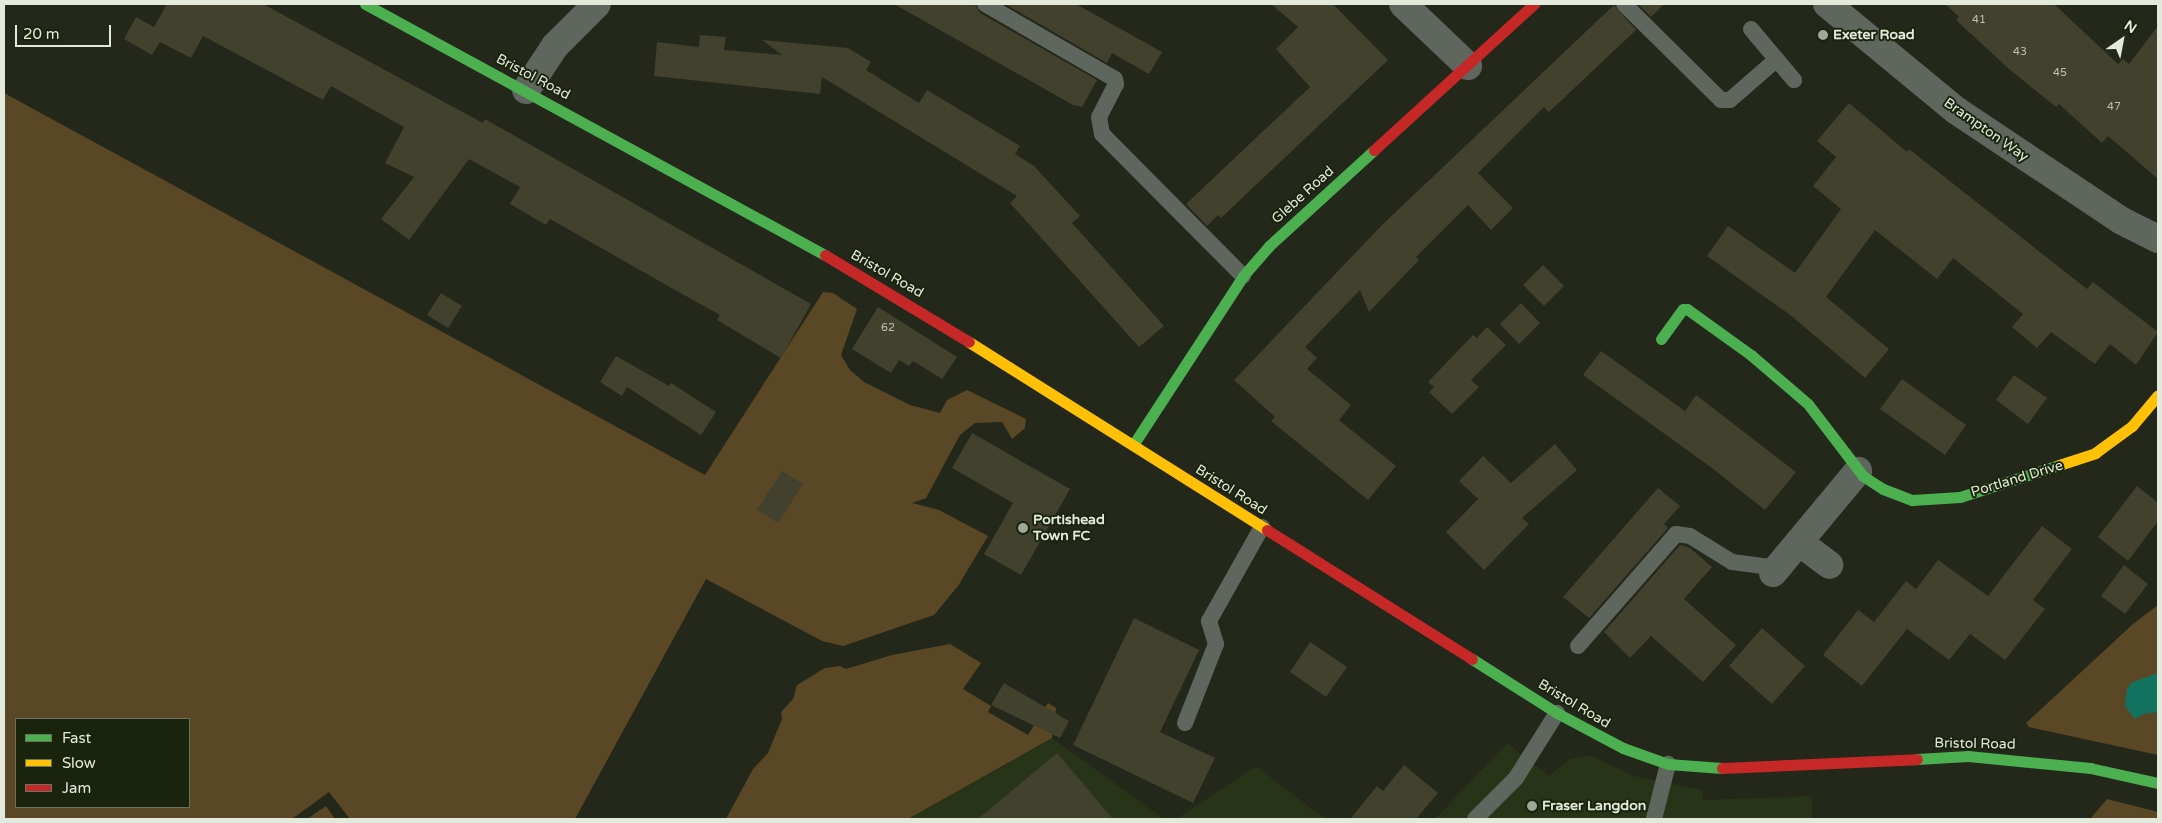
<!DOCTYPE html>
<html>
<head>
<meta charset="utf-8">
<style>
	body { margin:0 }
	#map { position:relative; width:2162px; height:823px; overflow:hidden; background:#23281b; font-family:"Varela Round",sans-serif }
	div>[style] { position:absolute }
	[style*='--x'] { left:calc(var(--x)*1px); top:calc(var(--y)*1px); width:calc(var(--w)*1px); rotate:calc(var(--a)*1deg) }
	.built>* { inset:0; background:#283417 }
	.green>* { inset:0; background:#5a4725 }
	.water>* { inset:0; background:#117260 }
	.building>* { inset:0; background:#41412d }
	.lane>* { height:16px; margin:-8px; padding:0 8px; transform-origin:8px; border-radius:8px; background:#5e665e }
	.street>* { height:28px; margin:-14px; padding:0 14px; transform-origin:14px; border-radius:14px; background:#5e665e }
	.fast>* { height:11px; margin:-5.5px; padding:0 5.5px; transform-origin:5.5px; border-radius:5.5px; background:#4caf50 }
	.slow>* { height:11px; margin:-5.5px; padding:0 5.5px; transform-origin:5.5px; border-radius:5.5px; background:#ffc107 }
	.jam>* { height:11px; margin:-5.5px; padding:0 5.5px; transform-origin:5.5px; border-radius:5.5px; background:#c62828 }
	.dots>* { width:14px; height:14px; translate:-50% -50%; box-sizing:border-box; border:2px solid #1a240c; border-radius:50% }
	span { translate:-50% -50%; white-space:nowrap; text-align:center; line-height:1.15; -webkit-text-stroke:4px #1a240c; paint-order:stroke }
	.number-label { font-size:11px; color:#bac0b0 }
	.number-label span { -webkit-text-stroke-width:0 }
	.poi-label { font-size:14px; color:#e3eadb; font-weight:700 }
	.left { translate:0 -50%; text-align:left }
	.street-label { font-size:14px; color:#e3eadb }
	.frame { position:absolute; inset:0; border:5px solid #e3eadb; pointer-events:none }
	.legend { position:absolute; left:15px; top:718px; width:175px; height:90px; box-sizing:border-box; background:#1a240c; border:1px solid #6a735f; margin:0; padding:6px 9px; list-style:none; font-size:15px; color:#e3eadb }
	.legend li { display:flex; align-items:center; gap:10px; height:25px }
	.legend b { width:25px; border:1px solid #6a735f }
	.north { position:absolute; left:2097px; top:15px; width:50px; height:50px; -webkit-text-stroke:4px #1a240c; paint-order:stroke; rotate:33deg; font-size:14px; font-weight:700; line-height:20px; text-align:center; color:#e3eadb }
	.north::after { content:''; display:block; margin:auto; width:18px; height:22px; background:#e3eadb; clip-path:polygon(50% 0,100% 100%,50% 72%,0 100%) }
	.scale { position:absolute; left:15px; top:25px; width:96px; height:22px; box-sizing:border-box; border:2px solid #e3eadb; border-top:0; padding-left:6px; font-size:15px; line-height:18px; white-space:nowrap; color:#e3eadb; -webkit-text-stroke:4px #1a240c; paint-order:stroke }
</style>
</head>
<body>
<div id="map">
	<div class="built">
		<i style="clip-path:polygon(1052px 738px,1164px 819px,908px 819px)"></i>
		<i style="clip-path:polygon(1507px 743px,1549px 776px,1570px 759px,1590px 755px,1634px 776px,1702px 790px,1703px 800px,1812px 796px,1812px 819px,1435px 819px)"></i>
		<i style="clip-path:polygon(1256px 766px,1325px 819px,1176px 819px)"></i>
	</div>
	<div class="green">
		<i style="clip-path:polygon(evenodd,4px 93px,705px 475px,823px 292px,833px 293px,857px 309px,841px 355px,850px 370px,864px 382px,910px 405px,940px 413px,947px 400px,967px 390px,1026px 419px,1025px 428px,1012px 439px,1002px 422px,975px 423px,960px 435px,926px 498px,912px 503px,939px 510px,988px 536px,958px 586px,934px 615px,843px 646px,822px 641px,706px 579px,575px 819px,350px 819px,329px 792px,292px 819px,4px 819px,4px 93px,16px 719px,189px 719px,189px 807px,16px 807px,16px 719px)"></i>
		<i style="clip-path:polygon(2158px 605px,2158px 755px,2029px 727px,2026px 723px,2133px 624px)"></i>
		<i style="clip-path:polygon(950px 644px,981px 663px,963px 689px,991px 706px,988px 712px,1028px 735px,1048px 703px,1056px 708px,1052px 738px,908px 819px,726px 819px,753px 769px,768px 753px,782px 719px,781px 712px,793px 699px,797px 685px,825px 668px,840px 666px,846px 669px,892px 655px)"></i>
		<i style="clip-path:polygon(2107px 799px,2158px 812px,2158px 819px,2090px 819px)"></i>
		<i style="clip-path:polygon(326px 806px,335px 819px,307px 819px)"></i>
	</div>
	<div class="water">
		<i style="clip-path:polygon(2158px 673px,2158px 712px,2143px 714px,2135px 719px,2125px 706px,2127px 689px,2131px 683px)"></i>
	</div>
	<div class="building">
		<i style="clip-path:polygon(167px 4px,263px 4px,483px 123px,485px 119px,811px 304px,781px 358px,717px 320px,720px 315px,684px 295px,550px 219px,546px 225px,510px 204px,520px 187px,469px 159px,409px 240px,381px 219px,414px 177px,385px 163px,404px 127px,331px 86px,323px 100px,203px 36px,191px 58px,160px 42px,152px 55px,124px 39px,136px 17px,154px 27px)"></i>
		<i style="clip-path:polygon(894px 4px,975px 4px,980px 13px,1097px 80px,1082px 107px,1073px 105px)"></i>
		<i style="clip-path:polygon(1005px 4px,1076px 4px,1162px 52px,1149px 74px,1112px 53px,1107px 63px)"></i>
		<i style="clip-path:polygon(1271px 4px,1333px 4px,1388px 60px,1221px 218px,1218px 215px,1207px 226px,1186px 204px,1310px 87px,1276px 49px,1298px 27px)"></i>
		<i style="clip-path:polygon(1638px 4px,1664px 4px,1651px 17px)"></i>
		<i style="clip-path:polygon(1945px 4px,2054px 4px,2118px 64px,2123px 59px,2129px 64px,2158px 26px,2158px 179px,2108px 136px,2102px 143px,2059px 104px,2056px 107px,2009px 69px,1956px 20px,1959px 17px)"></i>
		<i style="clip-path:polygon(1614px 5px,1636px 30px,1549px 112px,1544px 107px,1478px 173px,1513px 208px,1491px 230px,1468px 205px,1416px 257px,1419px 260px,1369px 312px,1360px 290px,1305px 347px,1317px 358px,1307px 369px,1351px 405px,1339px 420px,1396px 466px,1368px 500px,1271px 421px,1275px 417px,1234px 380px,1382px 225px)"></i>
		<i style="clip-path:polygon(700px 35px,726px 37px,724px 50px,782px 55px,762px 40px,848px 48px,871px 62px,866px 70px,919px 103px,927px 90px,1020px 146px,1015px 154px,1034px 166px,1080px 216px,1072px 223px,1164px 326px,1139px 347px,1010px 203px,1017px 196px,822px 77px,820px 94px,654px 76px,657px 42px,699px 47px)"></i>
		<i style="clip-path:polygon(1849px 103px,1907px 152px,1909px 149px,2087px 289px,2093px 282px,2158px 332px,2136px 365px,2110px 344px,2095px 364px,2051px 332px,2037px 348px,2012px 327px,2023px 314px,1953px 258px,1937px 279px,1875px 230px,1826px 297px,1889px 349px,1865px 378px,1789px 314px,1707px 256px,1728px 226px,1795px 273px,1841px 209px,1813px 186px,1836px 157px,1817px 141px)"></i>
		<i style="clip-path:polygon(1543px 265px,1564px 286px,1544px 306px,1523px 285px)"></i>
		<i style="clip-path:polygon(441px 293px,462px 306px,448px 328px,427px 315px)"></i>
		<i style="clip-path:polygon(1521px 303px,1540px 323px,1519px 344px,1500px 324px)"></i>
		<i style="clip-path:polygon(878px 307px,957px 357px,942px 379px,913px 361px,909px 366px,899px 360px,891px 373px,852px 349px)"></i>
		<i style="clip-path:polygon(1487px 327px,1506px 345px,1471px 380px,1479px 387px,1452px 414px,1429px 392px,1434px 387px,1428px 382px,1473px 335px,1477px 338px)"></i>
		<i style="clip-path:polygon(1601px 351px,1685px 411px,1696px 395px,1796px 472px,1765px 510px,1712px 468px,1583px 375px)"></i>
		<i style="clip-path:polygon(616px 356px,669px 386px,671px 383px,716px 412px,701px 435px,627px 387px,622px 396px,600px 382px)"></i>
		<i style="clip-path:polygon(2014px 375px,2047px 398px,2028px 424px,1996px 400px)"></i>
		<i style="clip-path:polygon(1902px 379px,1966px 425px,1945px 455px,1880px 409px)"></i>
		<i style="clip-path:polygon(972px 433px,1070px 489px,1021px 575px,984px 554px,1013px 503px,952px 468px)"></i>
		<i style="clip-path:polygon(1555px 444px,1577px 470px,1522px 518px,1529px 524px,1484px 570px,1446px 532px,1478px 499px,1459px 481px,1483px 456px,1511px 483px)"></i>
		<i style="clip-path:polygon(782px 471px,803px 484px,778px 523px,757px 510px)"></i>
		<i style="clip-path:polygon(2137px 486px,2158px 503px,2158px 521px,2128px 561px,2098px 537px)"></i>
		<i style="clip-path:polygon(1658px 488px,1680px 506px,1664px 524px,1668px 528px,1589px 618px,1563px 597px)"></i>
		<i style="clip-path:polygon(2042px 526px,2072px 549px,2033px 600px,2045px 609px,2005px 660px,1970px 634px,1949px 660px,1907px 629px,1862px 686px,1823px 655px,1858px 610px,1874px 622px,1906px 581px,1916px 589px,1938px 560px,1988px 596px)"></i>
		<i style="clip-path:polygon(1680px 545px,1690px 548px,1712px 567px,1684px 599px,1736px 645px,1703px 682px,1651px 636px,1630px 658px,1604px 632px)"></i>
		<i style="clip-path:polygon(2124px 565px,2148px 584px,2125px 614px,2101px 596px)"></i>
		<i style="clip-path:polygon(1134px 618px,1199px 650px,1160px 732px,1215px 758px,1193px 803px,1073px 745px)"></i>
		<i style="clip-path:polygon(1762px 628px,1805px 666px,1772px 704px,1729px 666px)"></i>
		<i style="clip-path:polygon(1310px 642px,1347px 667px,1326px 697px,1290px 672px)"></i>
		<i style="clip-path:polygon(1004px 683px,1069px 721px,1060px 738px,991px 705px)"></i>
		<i style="clip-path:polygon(1057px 753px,1113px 819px,978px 819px)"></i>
		<i style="clip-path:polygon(1404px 765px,1438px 793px,1416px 819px,1350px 819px,1377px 786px,1383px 791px)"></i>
	</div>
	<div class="lane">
		<i style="--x:985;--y:4;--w:150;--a:30"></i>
		<i style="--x:1115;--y:79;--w:5;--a:79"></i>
		<i style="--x:1116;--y:84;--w:37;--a:117"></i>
		<i style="--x:1099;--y:117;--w:17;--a:80"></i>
		<i style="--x:1102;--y:134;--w:200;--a:45.2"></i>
		<i style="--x:1624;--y:4;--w:136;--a:44.7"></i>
		<i style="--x:1721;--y:100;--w:9;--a:0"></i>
		<i style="--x:1730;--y:100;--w:62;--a:-41.1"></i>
		<i style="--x:1751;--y:29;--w:67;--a:49.9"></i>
		<i style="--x:1578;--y:646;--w:149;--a:-48.8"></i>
		<i style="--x:1676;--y:534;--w:14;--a:8"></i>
		<i style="--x:1690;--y:536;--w:49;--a:31.8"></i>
		<i style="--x:1732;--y:562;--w:46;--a:7.4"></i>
		<i style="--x:1185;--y:723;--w:85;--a:-68.6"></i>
		<i style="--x:1216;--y:644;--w:24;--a:-107"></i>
		<i style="--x:1209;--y:621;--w:108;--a:-60.6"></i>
		<i style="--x:1475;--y:819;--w:58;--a:-45"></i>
		<i style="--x:1516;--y:778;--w:77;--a:-57.8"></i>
		<i style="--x:1654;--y:819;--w:57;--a:-75.7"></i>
	</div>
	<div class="street">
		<i style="--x:1403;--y:4;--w:90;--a:43.6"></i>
		<i style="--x:1827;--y:4;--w:168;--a:39.5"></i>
		<i style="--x:1957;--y:111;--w:198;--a:33.7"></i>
		<i style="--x:2122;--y:221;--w:40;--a:26.6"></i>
		<i style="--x:526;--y:90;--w:53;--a:-56.6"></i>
		<i style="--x:555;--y:46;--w:59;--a:-45"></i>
		<i style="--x:1799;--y:542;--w:38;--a:37"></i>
		<i style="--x:1773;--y:573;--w:133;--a:-50.2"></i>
	</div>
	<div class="fast">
		<i style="--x:365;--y:4;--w:524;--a:28.62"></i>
		<i style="--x:1661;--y:339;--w:37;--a:-54"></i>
		<i style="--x:1683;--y:309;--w:4;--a:0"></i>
		<i style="--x:1687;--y:309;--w:79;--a:35.7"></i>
		<i style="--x:1751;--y:355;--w:75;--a:40.7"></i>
		<i style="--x:1808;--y:404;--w:91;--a:52.6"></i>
		<i style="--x:1863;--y:476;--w:24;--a:33"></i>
		<i style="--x:1883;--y:489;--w:31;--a:21"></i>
		<i style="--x:1912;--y:500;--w:48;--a:-3.6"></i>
		<i style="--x:1960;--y:497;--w:104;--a:-17.9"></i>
		<i style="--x:1133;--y:445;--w:202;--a:-56.9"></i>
		<i style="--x:1243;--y:276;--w:40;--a:-49"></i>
		<i style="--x:1269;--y:246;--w:142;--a:-42.4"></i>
		<i style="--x:1472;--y:659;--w:101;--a:32.4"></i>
		<i style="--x:1557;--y:713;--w:75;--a:27.9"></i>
		<i style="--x:1623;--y:748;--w:48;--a:19.6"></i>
		<i style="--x:1668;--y:764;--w:54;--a:4.2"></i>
		<i style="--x:1917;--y:759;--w:51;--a:-3.4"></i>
		<i style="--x:1968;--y:756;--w:123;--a:5.6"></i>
		<i style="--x:2090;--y:768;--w:70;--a:12.4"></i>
	</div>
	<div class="slow">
		<i style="--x:969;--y:342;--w:352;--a:32.2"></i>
		<i style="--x:2059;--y:465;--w:38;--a:-18"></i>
		<i style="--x:2095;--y:453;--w:46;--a:-36.1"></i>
		<i style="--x:2132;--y:426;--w:40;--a:-50"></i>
	</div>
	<div class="jam">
		<i style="--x:1374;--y:150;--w:217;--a:-42.4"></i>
		<i style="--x:825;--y:255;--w:168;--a:31.1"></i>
		<i style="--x:1267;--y:530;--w:242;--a:32.2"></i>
		<i style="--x:1722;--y:768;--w:195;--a:-2.6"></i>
	</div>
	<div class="dots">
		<i style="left:1823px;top:35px;background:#a0a698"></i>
		<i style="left:1023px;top:528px;background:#a0a698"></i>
		<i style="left:1532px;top:806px;background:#a0a698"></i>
	</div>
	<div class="number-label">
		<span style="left:1979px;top:20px">41</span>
		<span style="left:2020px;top:52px">43</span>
		<span style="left:2060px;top:73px">45</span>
		<span style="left:2114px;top:107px">47</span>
		<span style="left:888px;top:328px">62</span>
	</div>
	<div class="poi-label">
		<span class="left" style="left:1833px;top:35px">Exeter Road</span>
		<span class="left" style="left:1033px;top:528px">Portishead<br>Town FC</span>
		<span class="left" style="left:1542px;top:806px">Fraser Langdon</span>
	</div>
	<div class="street-label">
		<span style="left:533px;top:77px;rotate:28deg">Bristol Road</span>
		<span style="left:1986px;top:130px;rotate:35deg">Brampton Way</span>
		<span style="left:1303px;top:195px;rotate:-42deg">Glebe Road</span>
		<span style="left:887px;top:274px;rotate:30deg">Bristol Road</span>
		<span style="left:2017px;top:479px;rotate:-17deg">Portland Drive</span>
		<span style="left:1231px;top:490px;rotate:32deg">Bristol Road</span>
		<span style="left:1574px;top:704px;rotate:31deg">Bristol Road</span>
		<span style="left:1975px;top:744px;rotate:1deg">Bristol Road</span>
	</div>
	<div class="frame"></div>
	<ul class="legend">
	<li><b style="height:6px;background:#4caf50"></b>Fast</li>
	<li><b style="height:6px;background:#ffc107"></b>Slow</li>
	<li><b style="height:6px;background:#c62828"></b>Jam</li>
	</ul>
	<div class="north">N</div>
	<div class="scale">20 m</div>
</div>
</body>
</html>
